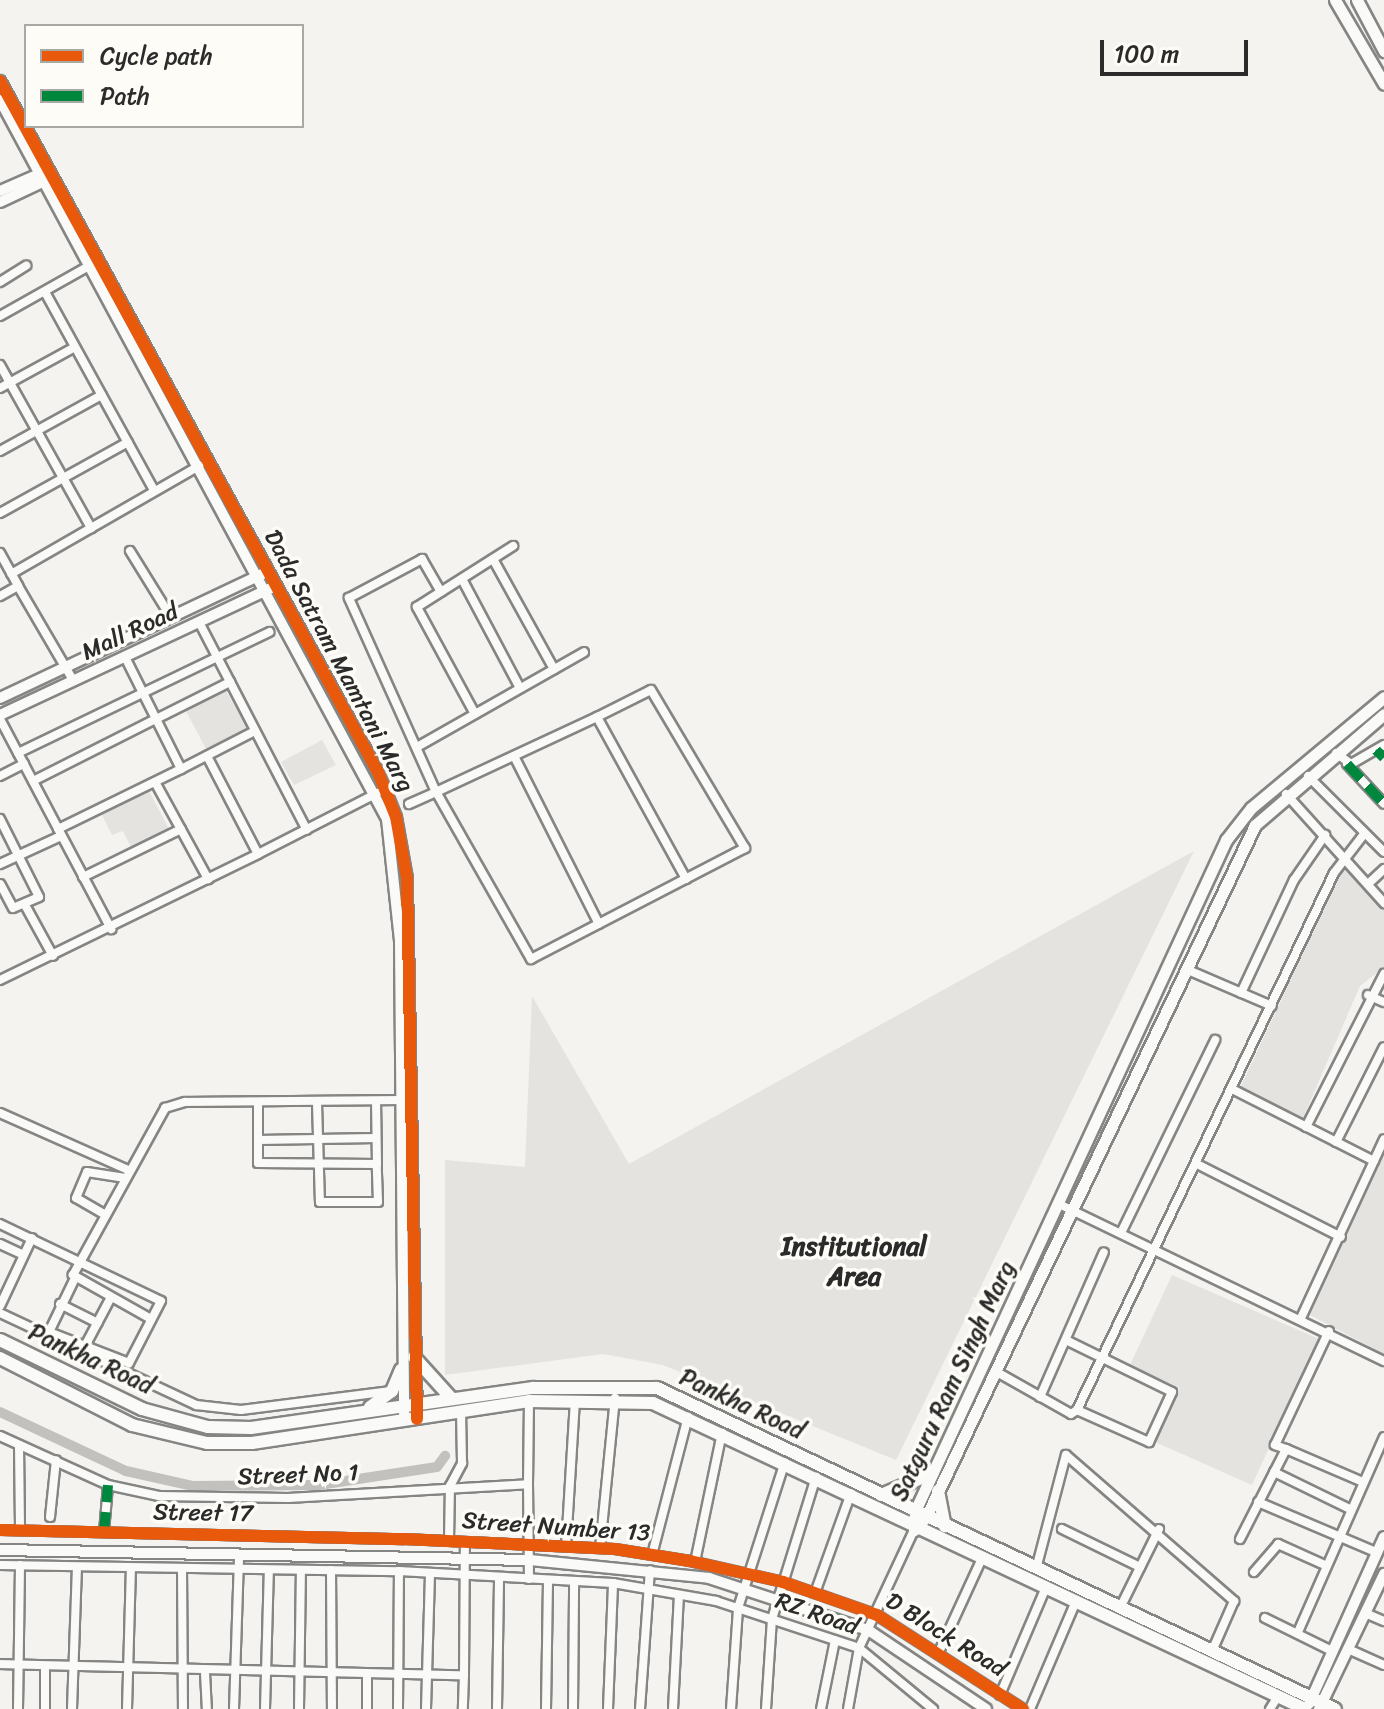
<!DOCTYPE html>
<html>
<head>
<meta charset="utf-8">
<style>
	body { margin:0 }
	#map { position:relative; width:1384px; height:1709px; overflow:hidden; background:#f4f3f0; font-family:Sriracha,sans-serif }
	div>[style] { position:absolute }
	[style*='--x'] { left:calc(var(--x)*1px); top:calc(var(--y)*1px); width:calc(var(--w)*1px); rotate:calc(var(--a)*1deg) }
	.built>* { inset:0; background:#e4e3df }
	.green>* { inset:0; background:#e4e3e0 }
	.canal>* { height:10px; margin:-5px; padding:0 5px; transform-origin:5px; border-radius:5px; background:#c2c1be }
	.roads { filter:drop-shadow(2px 0 #858584) drop-shadow(-2px 0 #858584) drop-shadow(0 2px #858584) drop-shadow(0 -2px #858584) }
	.minor>* { height:8px; margin:-4px; padding:0 4px; transform-origin:4px; border-radius:4px; background:#fafaf8 }
	.tertiary>* { height:10px; margin:-5px; padding:0 5px; transform-origin:5px; border-radius:5px; background:#fafaf8 }
	.secondary>* { height:11px; margin:-5.5px; padding:0 5.5px; transform-origin:5.5px; border-radius:5.5px; background:#fafaf8 }
	.primary>* { height:12px; margin:-6px; padding:0 6px; transform-origin:6px; border-radius:6px; background:#fafaf8 }
	.quiet>* { height:10px; margin-top:-5px; transform-origin:0; background:repeating-linear-gradient(90deg,#00873e 0 20px,transparent 0 30px) }
	.cycleway>* { height:12px; margin:-6px; padding:0 6px; transform-origin:6px; border-radius:6px; background:#e8590c }
	span { translate:-50% -50%; white-space:nowrap; text-align:center; line-height:1.15; -webkit-text-stroke:7px #fdfcf7; paint-order:stroke }
	.street-label { font-size:24px; color:#2b2b2b }
	.neighbourhood-label { font-size:26px; color:#2b2b2b; font-weight:700 }
	.legend { position:absolute; left:24px; top:24px; width:280px; height:104px; box-sizing:border-box; background:#fdfcf7; border:2px solid #a9a8a5; margin:0; padding:10px 14px; list-style:none; font-size:24px; color:#2b2b2b }
	.legend li { display:flex; align-items:center; gap:16px; height:40px }
	.legend b { width:40px; border:2px solid #a9a8a5 }
	.scale { position:absolute; left:1100px; top:40px; width:148px; height:36px; box-sizing:border-box; border:4px solid #2b2b2b; border-top:0; padding-left:10px; font-size:24px; line-height:28px; white-space:nowrap; color:#2b2b2b; -webkit-text-stroke:6px #fdfcf7; paint-order:stroke }
</style>
</head>
<body>
<div id="map">
	<div class="built">
		<i style="clip-path:polygon(1194px 851px,896px 1460px,663px 1365px,603px 1354px,445px 1375px,445px 1160px,525px 1167px,532px 996px,629px 1164px)"></i>
		<i style="clip-path:polygon(1384px 1155px,1384px 1354px,1310px 1315px)"></i>
		<i style="clip-path:polygon(1172px 1275px,1319px 1339px,1252px 1485px,1155px 1442px,1180px 1388px,1130px 1365px)"></i>
	</div>
	<div class="green">
		<i style="clip-path:polygon(226px 691px,247px 728px,206px 749px,186px 711px)"></i>
		<i style="clip-path:polygon(322px 740px,336px 765px,294px 785px,281px 762px)"></i>
		<i style="clip-path:polygon(149px 791px,169px 829px,131px 847px,123px 831px,112px 835px,102px 815px)"></i>
		<i style="clip-path:polygon(1344px 866px,1384px 909px,1384px 967px,1360px 986px,1303px 1118px,1240px 1088px)"></i>
	</div>
	<div class="canal">
		<i style="--x:0;--y:1412;--w:139;--a:25.1"></i>
		<i style="--x:126;--y:1471;--w:69;--a:12.6"></i>
		<i style="--x:193;--y:1486;--w:126;--a:-0.5"></i>
		<i style="--x:319;--y:1485;--w:119;--a:-8.7"></i>
		<i style="--x:437;--y:1467;--w:14;--a:-54"></i>
	</div>
	<div class="roads">
		<div class="minor">
			<i style="--x:0;--y:282;--w:31;--a:-32"></i>
			<i style="--x:45;--y:292;--w:226;--a:61.2"></i>
			<i style="--x:0;--y:316;--w:104;--a:-29.3"></i>
			<i style="--x:0;--y:365;--w:187;--a:60.8"></i>
			<i style="--x:91;--y:528;--w:92;--a:150.1"></i>
			<i style="--x:0;--y:388;--w:85;--a:-28.7"></i>
			<i style="--x:0;--y:451;--w:116;--a:-28.8"></i>
			<i style="--x:0;--y:513;--w:146;--a:-29"></i>
			<i style="--x:91;--y:528;--w:125;--a:-29.9"></i>
			<i style="--x:130;--y:551;--w:78;--a:58.2"></i>
			<i style="--x:0;--y:553;--w:38;--a:61"></i>
			<i style="--x:18;--y:586;--w:21;--a:151"></i>
			<i style="--x:493;--y:559;--w:126;--a:61"></i>
			<i style="--x:462;--y:579;--w:123;--a:62"></i>
			<i style="--x:18;--y:586;--w:109;--a:59.7"></i>
			<i style="--x:199;--y:622;--w:234;--a:62.6"></i>
			<i style="--x:125;--y:657;--w:69;--a:63.4"></i>
			<i style="--x:156;--y:719;--w:83;--a:-26.6"></i>
			<i style="--x:475;--y:714;--w:122;--a:-118.5"></i>
			<i style="--x:417;--y:607;--w:114;--a:-32.4"></i>
			<i style="--x:597;--y:717;--w:185;--a:61.2"></i>
			<i style="--x:0;--y:719;--w:238;--a:62.1"></i>
			<i style="--x:417;--y:747;--w:192;--a:-29.6"></i>
			<i style="--x:18;--y:753;--w:279;--a:-25.7"></i>
			<i style="--x:1336;--y:753;--w:19;--a:36"></i>
			<i style="--x:1351;--y:764;--w:38;--a:-30"></i>
			<i style="--x:207;--y:756;--w:110;--a:62.5"></i>
			<i style="--x:258;--y:854;--w:134;--a:-27.1"></i>
			<i style="--x:514;--y:756;--w:188;--a:63.2"></i>
			<i style="--x:1347;--y:764;--w:54;--a:47.2"></i>
			<i style="--x:0;--y:776;--w:27;--a:-27"></i>
			<i style="--x:1308;--y:776;--w:107;--a:45"></i>
			<i style="--x:33;--y:781;--w:138;--a:-26.8"></i>
			<i style="--x:156;--y:719;--w:56;--a:63.4"></i>
			<i style="--x:181;--y:769;--w:83;--a:-27.2"></i>
			<i style="--x:155;--y:782;--w:111;--a:61.3"></i>
			<i style="--x:1286;--y:794;--w:147;--a:48"></i>
			<i style="--x:409;--y:804;--w:30;--a:-24"></i>
			<i style="--x:436;--y:792;--w:178;--a:-25"></i>
			<i style="--x:597;--y:717;--w:60;--a:-26.6"></i>
			<i style="--x:651;--y:690;--w:184;--a:59.3"></i>
			<i style="--x:745;--y:848;--w:241;--a:152.6"></i>
			<i style="--x:531;--y:959;--w:192;--a:-119.6"></i>
			<i style="--x:436;--y:792;--w:213;--a:-114.2"></i>
			<i style="--x:349;--y:598;--w:83;--a:-28.1"></i>
			<i style="--x:422;--y:559;--w:38;--a:60"></i>
			<i style="--x:0;--y:819;--w:87;--a:63.4"></i>
			<i style="--x:39;--y:897;--w:28;--a:157"></i>
			<i style="--x:13;--y:908;--w:27;--a:-118"></i>
			<i style="--x:58;--y:829;--w:137;--a:-26"></i>
			<i style="--x:0;--y:864;--w:67;--a:-24.7"></i>
			<i style="--x:83;--y:877;--w:109;--a:-26.1"></i>
			<i style="--x:1368;--y:884;--w:22;--a:-43"></i>
			<i style="--x:25;--y:905;--w:58;--a:61.2"></i>
			<i style="--x:1188;--y:970;--w:91;--a:23.2"></i>
			<i style="--x:0;--y:980;--w:287;--a:-26"></i>
			<i style="--x:1241;--y:993;--w:125;--a:-64.9"></i>
			<i style="--x:1294;--y:880;--w:55;--a:-55.4"></i>
			<i style="--x:1368;--y:995;--w:17;--a:24"></i>
			<i style="--x:1234;--y:1090;--w:157;--a:26.9"></i>
			<i style="--x:258;--y:1103;--w:60;--a:90"></i>
			<i style="--x:258;--y:1163;--w:119;--a:0.5"></i>
			<i style="--x:377;--y:1164;--w:62;--a:-90.9"></i>
			<i style="--x:317;--y:1103;--w:99;--a:88.3"></i>
			<i style="--x:320;--y:1202;--w:58;--a:0"></i>
			<i style="--x:378;--y:1202;--w:38;--a:-92"></i>
			<i style="--x:0;--y:1113;--w:140;--a:24"></i>
			<i style="--x:1306;--y:1127;--w:172;--a:-63"></i>
			<i style="--x:258;--y:1140;--w:118;--a:-1"></i>
			<i style="--x:1336;--y:1142;--w:106;--a:-63.2"></i>
			<i style="--x:1199;--y:1165;--w:159;--a:26.9"></i>
			<i style="--x:1059;--y:1204;--w:361;--a:25.8"></i>
			<i style="--x:104;--y:1214;--w:32;--a:-150"></i>
			<i style="--x:76;--y:1198;--w:28;--a:-67"></i>
			<i style="--x:87;--y:1172;--w:37;--a:9"></i>
			<i style="--x:0;--y:1224;--w:178;--a:25.6"></i>
			<i style="--x:161;--y:1301;--w:70;--a:117.3"></i>
			<i style="--x:129;--y:1363;--w:86;--a:-158.8"></i>
			<i style="--x:49;--y:1332;--w:58;--a:-64.3"></i>
			<i style="--x:1121;--y:1233;--w:215;--a:-64"></i>
			<i style="--x:0;--y:1244;--w:26;--a:25"></i>
			<i style="--x:60;--y:1304;--w:42;--a:26.6"></i>
			<i style="--x:0;--y:1306;--w:75;--a:-64.8"></i>
			<i style="--x:0;--y:1313;--w:217;--a:25.1"></i>
			<i style="--x:196;--y:1405;--w:45;--a:6.3"></i>
			<i style="--x:241;--y:1410;--w:151;--a:-7.2"></i>
			<i style="--x:1301;--y:1318;--w:197;--a:-65.1"></i>
			<i style="--x:151;--y:1319;--w:90;--a:-150.6"></i>
			<i style="--x:73;--y:1275;--w:191;--a:-61.1"></i>
			<i style="--x:165;--y:1108;--w:21;--a:-17"></i>
			<i style="--x:185;--y:1102;--w:213;--a:-0.5"></i>
			<i style="--x:84;--y:1348;--w:55;--a:-62"></i>
			<i style="--x:995;--y:1371;--w:87;--a:29.5"></i>
			<i style="--x:1071;--y:1414;--w:7;--a:-34"></i>
			<i style="--x:1077;--y:1410;--w:79;--a:24"></i>
			<i style="--x:1149;--y:1442;--w:55;--a:-65.3"></i>
			<i style="--x:1172;--y:1392;--w:118;--a:-153.9"></i>
			<i style="--x:1040;--y:1397;--w:158;--a:-66.2"></i>
			<i style="--x:1077;--y:1410;--w:595;--a:-64.42"></i>
			<i style="--x:1334;--y:873;--w:49;--a:-52.4"></i>
			<i style="--x:0;--y:1436;--w:119;--a:24.4"></i>
			<i style="--x:108;--y:1485;--w:52;--a:12.2"></i>
			<i style="--x:159;--y:1496;--w:129;--a:0.9"></i>
			<i style="--x:288;--y:1498;--w:240;--a:-3.3"></i>
			<i style="--x:528;--y:1484;--w:83;--a:-89.3"></i>
			<i style="--x:19;--y:1445;--w:85;--a:89.3"></i>
			<i style="--x:1286;--y:1449;--w:84;--a:23.2"></i>
			<i style="--x:1274;--y:1472;--w:85;--a:26"></i>
			<i style="--x:528;--y:1484;--w:95;--a:89.4"></i>
			<i style="--x:1258;--y:1502;--w:128;--a:23"></i>
			<i style="--x:50;--y:1517;--w:57;--a:-84"></i>
			<i style="--x:1062;--y:1529;--w:87;--a:26"></i>
			<i style="--x:0;--y:1530;--w:404;--a:1.3"></i>
			<i style="--x:404;--y:1539;--w:211;--a:2.7"></i>
			<i style="--x:615;--y:1549;--w:76;--a:9.1"></i>
			<i style="--x:690;--y:1561;--w:95;--a:12.7"></i>
			<i style="--x:783;--y:1582;--w:100;--a:19.3"></i>
			<i style="--x:877;--y:1615;--w:174;--a:32.8"></i>
			<i style="--x:104;--y:1532;--w:47;--a:-85.1"></i>
			<i style="--x:1240;--y:1539;--w:101;--a:-62.9"></i>
			<i style="--x:1286;--y:1449;--w:12;--a:-160"></i>
			<i style="--x:1275;--y:1445;--w:126;--a:-64.7"></i>
			<i style="--x:449;--y:1541;--w:55;--a:-89"></i>
			<i style="--x:450;--y:1486;--w:26;--a:-62"></i>
			<i style="--x:462;--y:1463;--w:52;--a:-91.1"></i>
			<i style="--x:566;--y:1547;--w:147;--a:-86.5"></i>
			<i style="--x:600;--y:1548;--w:151;--a:-84.3"></i>
			<i style="--x:652;--y:1555;--w:143;--a:-75.4"></i>
			<i style="--x:695;--y:1562;--w:132;--a:-78.2"></i>
			<i style="--x:0;--y:1565;--w:399;--a:0.9"></i>
			<i style="--x:399;--y:1571;--w:214;--a:3.2"></i>
			<i style="--x:613;--y:1583;--w:105;--a:9.9"></i>
			<i style="--x:716;--y:1601;--w:151;--a:18.2"></i>
			<i style="--x:859;--y:1648;--w:96;--a:39.5"></i>
			<i style="--x:182;--y:1569;--w:140;--a:89.6"></i>
			<i style="--x:1036;--y:1569;--w:118;--a:-75.3"></i>
			<i style="--x:1066;--y:1455;--w:223;--a:41"></i>
			<i style="--x:1234;--y:1601;--w:55;--a:113.7"></i>
			<i style="--x:331;--y:1570;--w:139;--a:89.6"></i>
			<i style="--x:1254;--y:1572;--w:37;--a:-49"></i>
			<i style="--x:1278;--y:1544;--w:51;--a:24.1"></i>
			<i style="--x:815;--y:1593;--w:106;--a:-70.2"></i>
			<i style="--x:1120;--y:1608;--w:88;--a:-63.7"></i>
			<i style="--x:1365;--y:1613;--w:21;--a:23"></i>
			<i style="--x:1265;--y:1618;--w:75;--a:26.2"></i>
			<i style="--x:1298;--y:1632;--w:213;--a:-66.2"></i>
			<i style="--x:1348;--y:1649;--w:39;--a:24"></i>
			<i style="--x:938;--y:1654;--w:108;--a:-65.3"></i>
			<i style="--x:0;--y:1664;--w:464;--a:1.4"></i>
			<i style="--x:464;--y:1675;--w:34;--a:92"></i>
			<i style="--x:45;--y:1667;--w:42;--a:90"></i>
			<i style="--x:205;--y:1673;--w:36;--a:87"></i>
			<i style="--x:464;--y:1675;--w:133;--a:-89.6"></i>
			<i style="--x:1000;--y:1695;--w:117;--a:-66.9"></i>
			<i style="--x:18;--y:1709;--w:144;--a:-89.2"></i>
			<i style="--x:72;--y:1709;--w:142;--a:-88"></i>
			<i style="--x:127;--y:1709;--w:141;--a:-88.4"></i>
			<i style="--x:234;--y:1709;--w:152;--a:-88.1"></i>
			<i style="--x:265;--y:1709;--w:139;--a:-88.4"></i>
			<i style="--x:299;--y:1709;--w:139;--a:-89.2"></i>
			<i style="--x:367;--y:1709;--w:33;--a:-90"></i>
			<i style="--x:398;--y:1709;--w:138;--a:-89.6"></i>
			<i style="--x:426;--y:1709;--w:136;--a:-88.3"></i>
			<i style="--x:497;--y:1709;--w:132;--a:-89.1"></i>
			<i style="--x:546;--y:1709;--w:128;--a:-89.1"></i>
			<i style="--x:573;--y:1709;--w:127;--a:-89.5"></i>
			<i style="--x:608;--y:1709;--w:126;--a:-87.7"></i>
			<i style="--x:640;--y:1709;--w:139;--a:-85.9"></i>
			<i style="--x:673;--y:1709;--w:114;--a:-87"></i>
			<i style="--x:731;--y:1709;--w:101;--a:-86"></i>
			<i style="--x:738;--y:1608;--w:153;--a:-72.2"></i>
			<i style="--x:766;--y:1709;--w:90;--a:-86.2"></i>
			<i style="--x:772;--y:1619;--w:149;--a:-72.8"></i>
			<i style="--x:821;--y:1709;--w:70;--a:-78.5"></i>
			<i style="--x:848;--y:1709;--w:62;--a:-79.8"></i>
			<i style="--x:859;--y:1648;--w:130;--a:-65"></i>
			<i style="--x:1030;--y:1709;--w:117;--a:-66.9"></i>
			<i style="--x:1270;--y:1709;--w:15;--a:-58"></i>
		</div>
		<div class="tertiary">
			<i style="--x:0;--y:81;--w:788;--a:61.32"></i>
			<i style="--x:378;--y:772;--w:48;--a:68.2"></i>
			<i style="--x:396;--y:817;--w:62;--a:79.8"></i>
			<i style="--x:407;--y:878;--w:541;--a:88.94"></i>
			<i style="--x:0;--y:100;--w:817;--a:61.71"></i>
			<i style="--x:387;--y:819;--w:123;--a:83.9"></i>
			<i style="--x:400;--y:941;--w:479;--a:89.5"></i>
			<i style="--x:0;--y:191;--w:50;--a:-23.5"></i>
			<i style="--x:0;--y:202;--w:54;--a:-25.1"></i>
			<i style="--x:0;--y:698;--w:294;--a:-25.3"></i>
			<i style="--x:0;--y:715;--w:302;--a:-25.1"></i>
			<i style="--x:0;--y:1550;--w:530;--a:1.08"></i>
			<i style="--x:530;--y:1560;--w:180;--a:5.7"></i>
			<i style="--x:709;--y:1578;--w:167;--a:18.1"></i>
			<i style="--x:868;--y:1630;--w:142;--a:33.8"></i>
			<i style="--x:1309;--y:1704;--w:183;--a:-65.8"></i>
			<i style="--x:1319;--y:1709;--w:150;--a:-64.3"></i>
		</div>
		<div class="secondary">
			<i style="--x:1335;--y:0;--w:97;--a:59.7"></i>
			<i style="--x:1357;--y:0;--w:58;--a:62.1"></i>
			<i style="--x:914;--y:1530;--w:19;--a:-87"></i>
			<i style="--x:915;--y:1511;--w:740;--a:-65.13"></i>
			<i style="--x:1226;--y:840;--w:41;--a:-52"></i>
			<i style="--x:1251;--y:808;--w:173;--a:-39.8"></i>
			<i style="--x:914;--y:1530;--w:18;--a:-47"></i>
			<i style="--x:926;--y:1517;--w:766;--a:-64.57"></i>
			<i style="--x:1255;--y:825;--w:170;--a:-40.7"></i>
		</div>
		<div class="primary">
			<i style="--x:0;--y:1340;--w:158;--a:25.9"></i>
			<i style="--x:142;--y:1409;--w:68;--a:15.3"></i>
			<i style="--x:208;--y:1427;--w:43;--a:1.3"></i>
			<i style="--x:251;--y:1428;--w:285;--a:-8.1"></i>
			<i style="--x:533;--y:1388;--w:124;--a:0"></i>
			<i style="--x:657;--y:1388;--w:750;--a:25.34"></i>
			<i style="--x:414;--y:1357;--w:55;--a:47.9"></i>
			<i style="--x:0;--y:1358;--w:148;--a:26.9"></i>
			<i style="--x:132;--y:1425;--w:77;--a:13.5"></i>
			<i style="--x:207;--y:1443;--w:45;--a:0"></i>
			<i style="--x:252;--y:1443;--w:280;--a:-8.6"></i>
			<i style="--x:529;--y:1401;--w:124;--a:0.9"></i>
			<i style="--x:653;--y:1403;--w:720;--a:25.14"></i>
			<i style="--x:370;--y:1407;--w:27;--a:-36"></i>
			<i style="--x:392;--y:1391;--w:23;--a:-67"></i>
			<i style="--x:938;--y:1491;--w:36;--a:79"></i>
			<i style="--x:881;--y:1495;--w:56;--a:-22.9"></i>
		</div>
	</div>
	<div class="quiet">
		<i style="--x:1376;--y:750;--w:11;--a:45"></i>
		<i style="--x:1347;--y:764;--w:54;--a:47.2"></i>
		<i style="--x:104;--y:1532;--w:47;--a:-85.1"></i>
	</div>
	<div class="cycleway">
		<i style="--x:0;--y:81;--w:788;--a:61.32"></i>
		<i style="--x:378;--y:772;--w:48;--a:68.2"></i>
		<i style="--x:396;--y:817;--w:62;--a:79.8"></i>
		<i style="--x:407;--y:878;--w:541;--a:88.94"></i>
		<i style="--x:0;--y:1530;--w:404;--a:1.3"></i>
		<i style="--x:404;--y:1539;--w:211;--a:2.7"></i>
		<i style="--x:615;--y:1549;--w:76;--a:9.1"></i>
		<i style="--x:690;--y:1561;--w:95;--a:12.7"></i>
		<i style="--x:783;--y:1582;--w:100;--a:19.3"></i>
		<i style="--x:877;--y:1615;--w:174;--a:32.8"></i>
	</div>
	<div class="street-label">
		<span style="left:130px;top:632px;rotate:-25deg">Mall Road</span>
		<span style="left:339px;top:661px;rotate:62deg">Dada Satram Mamtani Marg</span>
		<span style="left:91px;top:1359px;rotate:25deg">Pankha Road</span>
		<span style="left:953px;top:1381px;rotate:-65deg">Satguru Ram Singh Marg</span>
		<span style="left:742px;top:1404px;rotate:25deg">Pankha Road</span>
		<span style="left:298px;top:1475px;rotate:-2deg">Street No 1</span>
		<span style="left:203px;top:1513px;rotate:1deg">Street 17</span>
		<span style="left:556px;top:1527px;rotate:4deg">Street Number 13</span>
		<span style="left:817px;top:1614px;rotate:19deg">RZ Road</span>
		<span style="left:946px;top:1635px;rotate:32deg">D Block Road</span>
	</div>
	<div class="neighbourhood-label">
		<span style="left:854px;top:1262px">Institutional<br>Area</span>
	</div>
	<ul class="legend">
	<li><b style="height:10px;background:#e8590c"></b>Cycle path</li>
	<li><b style="height:10px;background:#00873e"></b>Path</li>
	</ul>
	<div class="scale">100 m</div>
</div>
</body>
</html>
